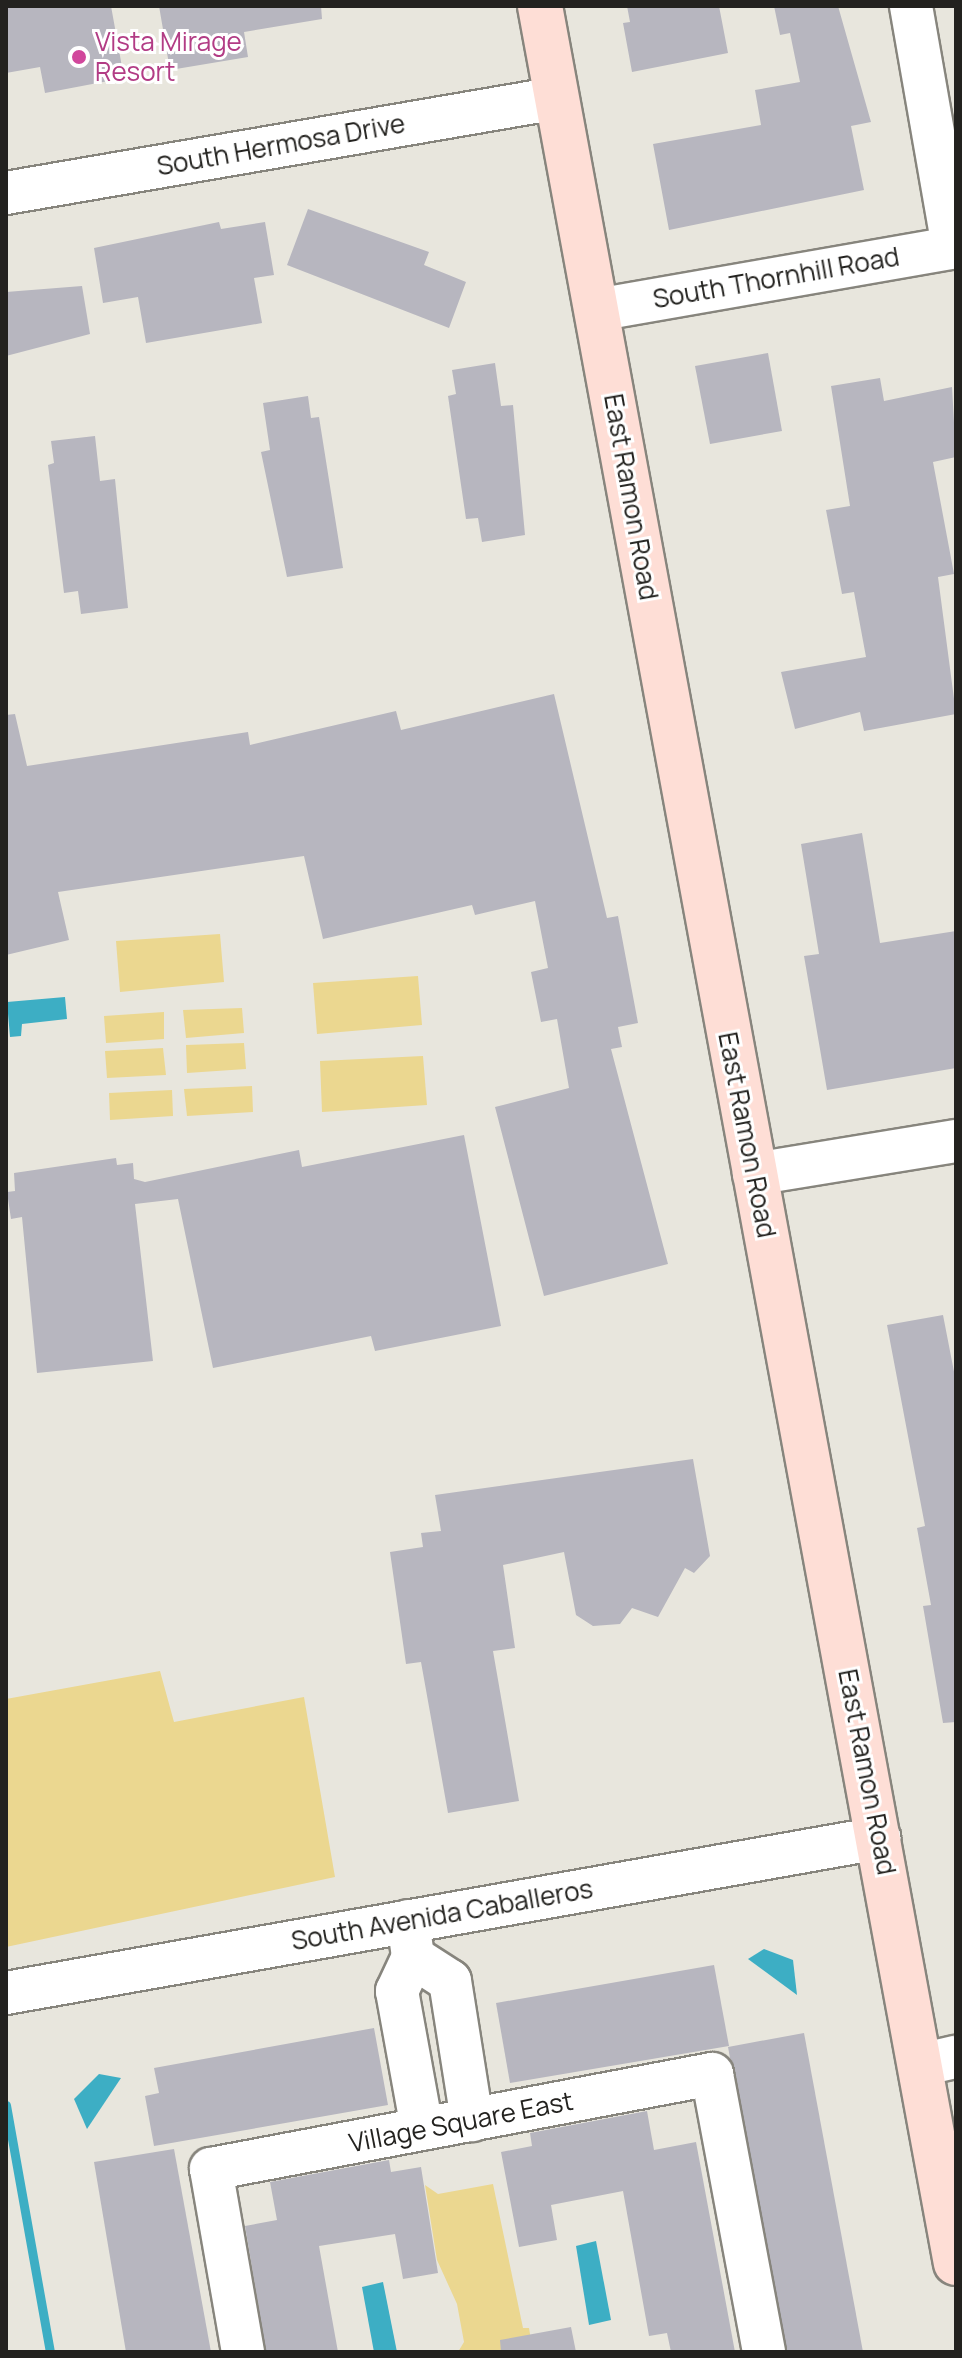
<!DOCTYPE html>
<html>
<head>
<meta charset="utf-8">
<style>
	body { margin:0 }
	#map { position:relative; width:962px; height:2358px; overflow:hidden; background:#e8e6dd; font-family:Manrope,sans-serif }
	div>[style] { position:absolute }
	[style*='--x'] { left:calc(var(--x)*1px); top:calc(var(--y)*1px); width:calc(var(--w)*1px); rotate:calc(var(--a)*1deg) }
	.green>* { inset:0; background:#ebd790 }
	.water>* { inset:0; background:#3daec4 }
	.stream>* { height:9px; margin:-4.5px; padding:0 4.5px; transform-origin:4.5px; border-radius:4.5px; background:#3daec4 }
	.building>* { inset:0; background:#b7b6bf }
	.roads { filter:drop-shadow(2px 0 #87857d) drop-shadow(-2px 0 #87857d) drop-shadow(0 2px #87857d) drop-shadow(0 -2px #87857d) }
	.minor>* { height:42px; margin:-21px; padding:0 21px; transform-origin:21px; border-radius:21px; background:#fff }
	.major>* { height:44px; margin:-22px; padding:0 22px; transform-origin:22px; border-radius:22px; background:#feded6 }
	.dots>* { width:22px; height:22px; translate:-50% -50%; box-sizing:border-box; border:4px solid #fff; border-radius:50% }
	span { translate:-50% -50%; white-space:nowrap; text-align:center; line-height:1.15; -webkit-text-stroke:6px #fff; paint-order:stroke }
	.hotel-label { font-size:26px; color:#b23c85 }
	.left { translate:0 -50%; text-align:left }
	.street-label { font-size:26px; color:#23221f }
	.frame { position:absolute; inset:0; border:8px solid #23221f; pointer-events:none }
</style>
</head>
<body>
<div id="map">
	<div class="green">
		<i style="clip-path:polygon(220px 934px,224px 982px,120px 992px,116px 941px)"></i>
		<i style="clip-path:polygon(418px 976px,422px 1025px,317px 1034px,313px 983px)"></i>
		<i style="clip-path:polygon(242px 1008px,244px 1033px,186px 1038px,183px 1010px)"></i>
		<i style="clip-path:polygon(164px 1012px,164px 1039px,106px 1043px,104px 1016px)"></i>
		<i style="clip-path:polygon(244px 1043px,246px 1069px,187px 1073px,186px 1045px)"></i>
		<i style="clip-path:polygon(163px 1048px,166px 1075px,107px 1078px,105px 1051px)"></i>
		<i style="clip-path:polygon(423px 1056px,427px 1105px,322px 1112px,320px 1061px)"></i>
		<i style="clip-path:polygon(252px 1086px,253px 1112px,187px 1116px,184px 1089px)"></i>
		<i style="clip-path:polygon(172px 1090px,173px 1116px,110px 1120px,109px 1093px)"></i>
		<i style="clip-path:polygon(160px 1671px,174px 1722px,304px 1697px,335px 1877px,6px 1947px,6px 1699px)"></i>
		<i style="clip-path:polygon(493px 2184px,523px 2328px,529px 2328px,533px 2352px,458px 2352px,464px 2342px,457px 2304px,437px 2260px,425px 2185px,438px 2194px)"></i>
	</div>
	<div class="water">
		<i style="clip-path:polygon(65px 997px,67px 1019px,22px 1024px,21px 1036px,10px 1037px,7px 1002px)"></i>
		<i style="clip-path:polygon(764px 1949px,793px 1960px,797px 1995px,748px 1959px)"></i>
		<i style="clip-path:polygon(99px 2074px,121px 2078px,87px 2129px,74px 2099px)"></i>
		<i style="clip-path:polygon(596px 2241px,611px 2320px,589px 2325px,576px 2246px)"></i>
		<i style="clip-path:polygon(383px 2282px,397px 2352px,374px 2352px,362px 2287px)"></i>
	</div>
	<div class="stream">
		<i style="--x:6;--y:2105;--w:251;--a:79.9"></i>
	</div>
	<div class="building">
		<i style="clip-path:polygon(6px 6px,111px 6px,124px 78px,45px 93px,40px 67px,6px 73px)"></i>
		<i style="clip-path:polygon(159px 6px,321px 6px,322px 19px,244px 32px,248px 57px,170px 70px)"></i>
		<i style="clip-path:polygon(627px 6px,719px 6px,728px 53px,632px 72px,623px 23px,630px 22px)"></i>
		<i style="clip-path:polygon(774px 6px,838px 6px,871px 122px,851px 126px,864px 190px,669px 230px,653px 144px,761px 125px,755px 90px,800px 82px,790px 33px,780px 35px)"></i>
		<i style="clip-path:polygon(308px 209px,429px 252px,424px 265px,466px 282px,449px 328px,287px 265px)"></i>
		<i style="clip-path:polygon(219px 222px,221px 229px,265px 222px,274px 275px,254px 278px,262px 323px,146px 343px,138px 297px,103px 303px,94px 248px)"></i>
		<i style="clip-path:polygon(82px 286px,90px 334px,6px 356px,6px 292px)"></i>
		<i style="clip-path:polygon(768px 353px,782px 431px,710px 444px,695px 366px)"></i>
		<i style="clip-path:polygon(495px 363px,501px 406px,513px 405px,525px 535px,482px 542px,478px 518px,466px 519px,448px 396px,456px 394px,452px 370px)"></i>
		<i style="clip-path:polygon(880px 378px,884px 401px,952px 387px,956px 457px,933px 462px,954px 574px,938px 577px,956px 714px,864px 731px,860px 712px,795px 729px,781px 672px,866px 657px,854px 592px,842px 594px,826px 510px,850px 506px,831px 386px)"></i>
		<i style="clip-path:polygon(308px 396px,311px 418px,319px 417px,343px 568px,287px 577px,261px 452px,270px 450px,263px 403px)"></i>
		<i style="clip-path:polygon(95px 436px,100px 481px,115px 479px,128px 608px,81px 614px,78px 591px,64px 593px,48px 465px,54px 463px,51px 441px)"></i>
		<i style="clip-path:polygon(554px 694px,607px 918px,618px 916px,638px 1023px,618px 1027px,622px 1047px,611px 1049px,668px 1264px,544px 1296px,495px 1107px,569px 1088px,557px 1019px,541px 1022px,531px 972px,548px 968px,535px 901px,475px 915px,472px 905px,323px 939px,304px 856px,58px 892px,69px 940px,6px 955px,6px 715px,15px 714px,27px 766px,248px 732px,250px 745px,396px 711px,401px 730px)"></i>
		<i style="clip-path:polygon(862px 833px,880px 943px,956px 931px,956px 1068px,827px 1090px,804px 956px,819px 954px,801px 844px)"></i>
		<i style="clip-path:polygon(464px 1135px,501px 1326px,375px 1351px,371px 1336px,213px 1368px,178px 1199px,135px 1204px,153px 1361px,37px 1373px,22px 1217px,11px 1219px,7px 1192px,15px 1191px,14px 1173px,116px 1158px,117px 1165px,133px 1163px,134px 1179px,145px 1182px,299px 1150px,302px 1167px)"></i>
		<i style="clip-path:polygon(943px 1315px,956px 1382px,956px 1722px,943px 1723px,923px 1606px,931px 1605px,917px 1528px,925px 1526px,887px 1325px)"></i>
		<i style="clip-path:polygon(693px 1459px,710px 1556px,694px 1573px,685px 1568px,658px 1617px,632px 1608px,620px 1624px,593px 1626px,576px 1615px,564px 1552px,503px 1565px,515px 1648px,493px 1651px,519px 1801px,448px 1813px,421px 1662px,406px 1664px,390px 1552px,423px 1547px,421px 1533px,441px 1531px,435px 1495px)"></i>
		<i style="clip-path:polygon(714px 1965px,729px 2046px,510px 2083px,496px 2003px)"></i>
		<i style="clip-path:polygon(374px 2028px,388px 2105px,154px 2146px,145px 2096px,159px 2093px,154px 2068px)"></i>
		<i style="clip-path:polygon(804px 2033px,863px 2352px,787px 2352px,730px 2058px,728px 2047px)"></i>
		<i style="clip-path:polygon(647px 2111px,654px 2150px,696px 2142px,735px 2352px,671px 2352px,667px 2333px,649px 2336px,623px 2191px,551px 2205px,557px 2240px,519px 2247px,501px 2152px,532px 2146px,530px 2133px)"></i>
		<i style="clip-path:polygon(174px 2149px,211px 2352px,126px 2352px,94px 2162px)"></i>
		<i style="clip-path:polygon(389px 2160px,391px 2172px,421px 2167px,438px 2273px,403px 2279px,395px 2234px,319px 2246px,338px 2352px,266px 2352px,245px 2226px,277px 2220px,270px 2182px)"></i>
		<i style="clip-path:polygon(571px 2327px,576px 2352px,501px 2352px,500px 2340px)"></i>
	</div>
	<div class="roads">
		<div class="minor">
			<i style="--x:911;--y:6;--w:245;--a:80.1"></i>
			<i style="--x:6;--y:193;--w:559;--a:-9.78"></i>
			<i style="--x:596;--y:310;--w:365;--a:-9.9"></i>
			<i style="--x:754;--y:1174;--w:205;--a:-9.3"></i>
			<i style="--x:408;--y:1921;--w:36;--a:82"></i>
			<i style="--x:413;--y:1957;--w:38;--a:115"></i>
			<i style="--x:397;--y:1991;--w:140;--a:79.7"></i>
			<i style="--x:413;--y:1957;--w:44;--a:33"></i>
			<i style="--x:450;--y:1981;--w:141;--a:81"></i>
			<i style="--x:6;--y:1993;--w:887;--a:-10.07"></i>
			<i style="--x:920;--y:2065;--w:37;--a:-13"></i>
			<i style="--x:243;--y:2352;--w:186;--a:-99.9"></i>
			<i style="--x:211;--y:2169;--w:510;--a:-10.74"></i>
			<i style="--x:712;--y:2074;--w:283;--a:79.4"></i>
		</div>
		<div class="major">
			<i style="--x:540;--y:6;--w:2295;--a:79.56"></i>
		</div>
	</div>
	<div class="dots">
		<i style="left:79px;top:57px;background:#d1479c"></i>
	</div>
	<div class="hotel-label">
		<span class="left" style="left:95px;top:57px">Vista Mirage<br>Resort</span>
	</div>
	<div class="street-label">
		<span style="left:281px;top:145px;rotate:-10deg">South Hermosa Drive</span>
		<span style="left:776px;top:278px;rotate:-10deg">South Thornhill Road</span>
		<span style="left:631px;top:497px;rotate:80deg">East Ramon Road</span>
		<span style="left:747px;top:1135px;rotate:79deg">East Ramon Road</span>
		<span style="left:867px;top:1772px;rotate:79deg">East Ramon Road</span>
		<span style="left:442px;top:1915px;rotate:-10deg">South Avenida Caballeros</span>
		<span style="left:461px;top:2122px;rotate:-11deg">Village Square East</span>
	</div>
	<div class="frame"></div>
</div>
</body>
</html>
